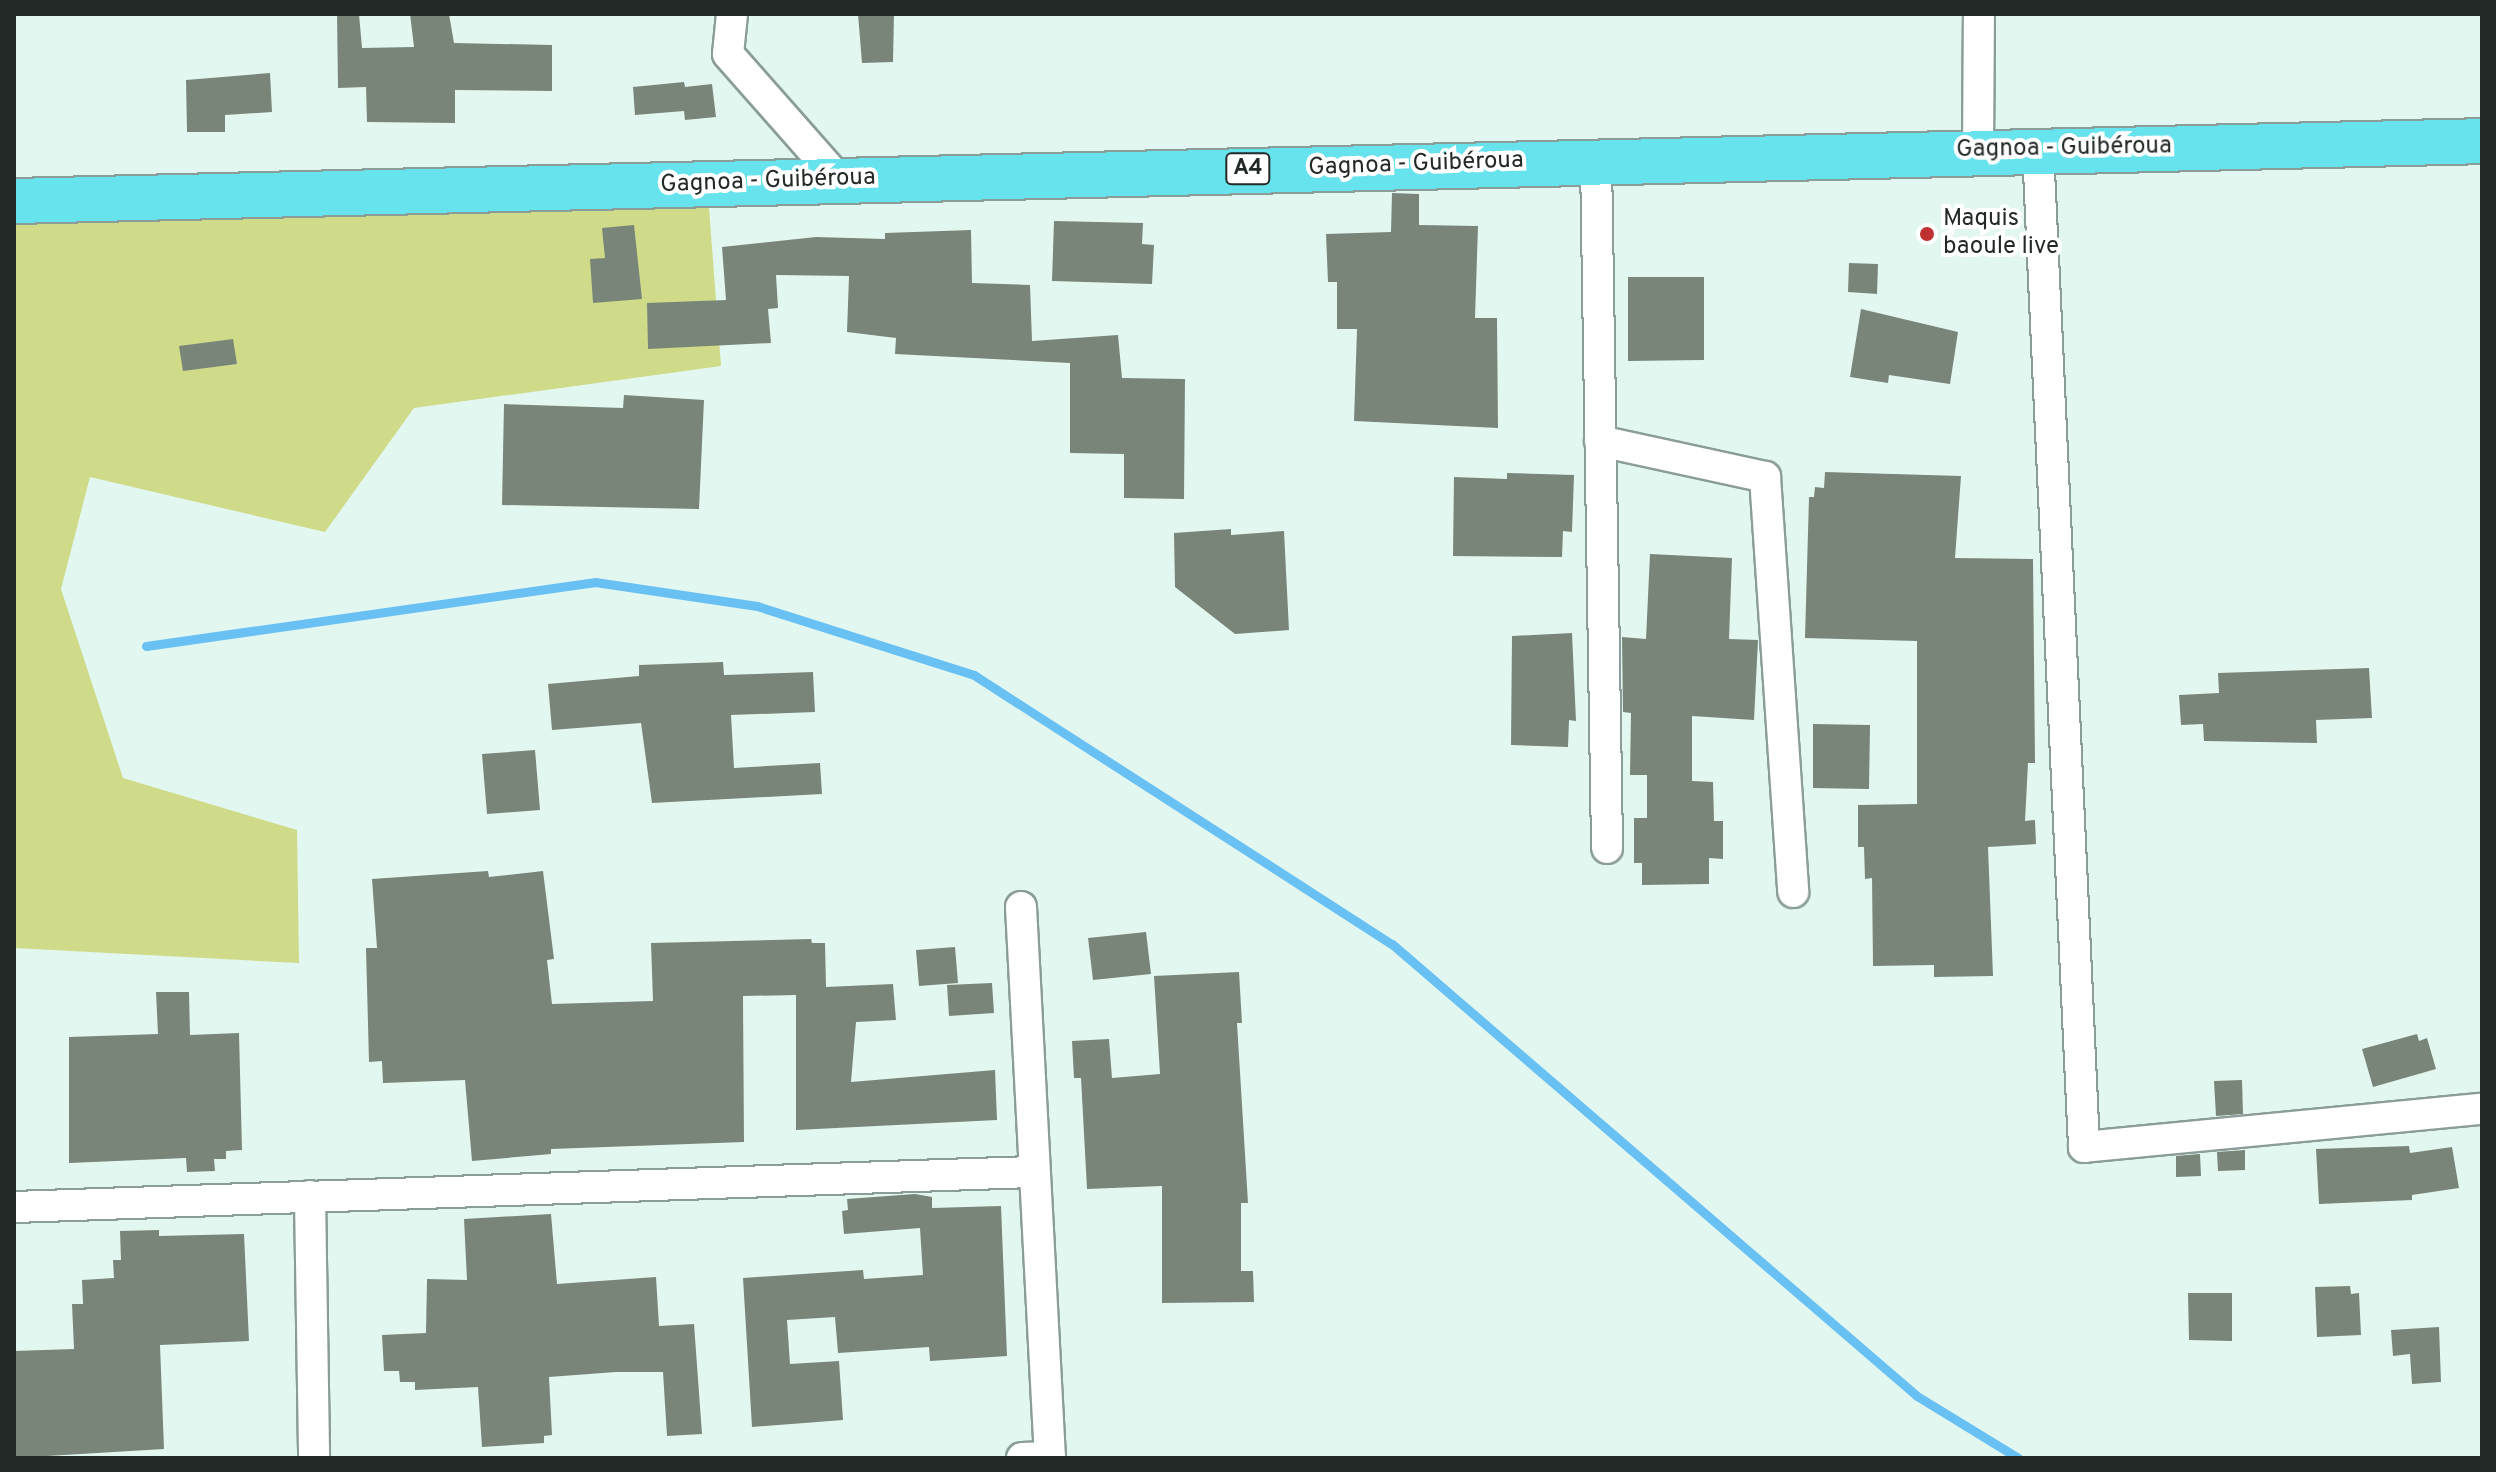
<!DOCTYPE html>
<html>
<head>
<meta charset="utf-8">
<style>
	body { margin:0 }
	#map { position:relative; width:2496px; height:1472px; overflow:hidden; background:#e3f7f1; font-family:Overpass,sans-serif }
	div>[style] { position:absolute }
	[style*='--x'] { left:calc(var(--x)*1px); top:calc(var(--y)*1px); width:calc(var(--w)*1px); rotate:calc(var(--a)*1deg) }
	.green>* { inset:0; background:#cfdb89 }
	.stream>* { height:9px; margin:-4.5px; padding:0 4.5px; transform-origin:4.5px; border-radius:4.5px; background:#68c0f3 }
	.building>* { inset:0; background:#798579 }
	.roads { filter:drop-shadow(2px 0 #8b9d98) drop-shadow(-2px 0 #8b9d98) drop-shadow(0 2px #8b9d98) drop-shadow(0 -2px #8b9d98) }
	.street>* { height:30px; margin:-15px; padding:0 15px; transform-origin:15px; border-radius:15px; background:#fff }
	.primary>* { height:44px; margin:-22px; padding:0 22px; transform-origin:22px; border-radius:22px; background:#67e3ee }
	.dots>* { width:22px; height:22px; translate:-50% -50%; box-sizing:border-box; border:4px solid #fff; border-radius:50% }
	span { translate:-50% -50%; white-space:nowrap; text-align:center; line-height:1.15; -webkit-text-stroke:8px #fff; paint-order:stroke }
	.shield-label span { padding:2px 6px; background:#fff; border:2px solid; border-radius:6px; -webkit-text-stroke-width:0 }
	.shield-label { font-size:22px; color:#222927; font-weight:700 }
	.street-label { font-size:24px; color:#222927 }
	.poi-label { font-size:24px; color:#222927 }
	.left { translate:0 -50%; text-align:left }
	.frame { position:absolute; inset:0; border:16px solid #222927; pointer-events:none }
</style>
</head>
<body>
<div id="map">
	<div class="green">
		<i style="clip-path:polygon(708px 194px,721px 366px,414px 408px,325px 532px,90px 477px,61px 589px,123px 778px,297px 830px,299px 963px,14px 948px,14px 205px)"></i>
	</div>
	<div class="stream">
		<i style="--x:146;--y:646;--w:454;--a:-8.1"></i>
		<i style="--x:595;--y:582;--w:164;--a:8.4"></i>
		<i style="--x:757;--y:606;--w:228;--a:17.6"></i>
		<i style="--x:974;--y:675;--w:497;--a:32.8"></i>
		<i style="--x:1392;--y:944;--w:693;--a:40.73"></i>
		<i style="--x:1917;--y:1396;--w:119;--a:31.5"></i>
	</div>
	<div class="building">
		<i style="clip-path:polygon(337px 14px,359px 14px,362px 48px,414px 47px,410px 14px,449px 14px,454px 43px,552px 45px,552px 91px,455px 90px,455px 123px,367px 122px,366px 87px,338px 88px)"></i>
		<i style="clip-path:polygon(858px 14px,894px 14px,893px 62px,862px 63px)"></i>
		<i style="clip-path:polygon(270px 73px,272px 112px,225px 115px,225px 132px,187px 132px,186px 80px)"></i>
		<i style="clip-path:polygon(684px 82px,685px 87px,712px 84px,716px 117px,685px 120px,684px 111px,635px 115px,633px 87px)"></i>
		<i style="clip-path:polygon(1392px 193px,1419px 194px,1419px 225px,1478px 226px,1475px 318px,1497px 318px,1498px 428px,1354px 421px,1357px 329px,1337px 329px,1337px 282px,1328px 282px,1326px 234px,1391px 232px)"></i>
		<i style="clip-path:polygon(1054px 221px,1143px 223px,1142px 244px,1154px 245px,1152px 284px,1052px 281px)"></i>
		<i style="clip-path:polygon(634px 225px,642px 299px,593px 303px,590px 259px,605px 258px,602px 228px)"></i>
		<i style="clip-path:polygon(971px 230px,972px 283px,1030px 285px,1032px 341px,1118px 335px,1122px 378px,1185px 379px,1184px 499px,1124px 498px,1124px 454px,1070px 453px,1070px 363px,895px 354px,896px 338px,847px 332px,849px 276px,776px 275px,778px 308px,768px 309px,771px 343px,648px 349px,647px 303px,726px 300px,722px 247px,816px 237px,885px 239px,885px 233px)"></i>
		<i style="clip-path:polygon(1849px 263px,1878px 264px,1877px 294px,1848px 292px)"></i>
		<i style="clip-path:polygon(1628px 277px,1704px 277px,1704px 360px,1628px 361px)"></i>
		<i style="clip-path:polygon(1861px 309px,1958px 332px,1950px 384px,1889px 375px,1888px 383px,1850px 377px)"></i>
		<i style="clip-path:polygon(233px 339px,237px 364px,183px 371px,179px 346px)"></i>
		<i style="clip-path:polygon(624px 395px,704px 400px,699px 509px,502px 505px,504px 404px,623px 408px)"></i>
		<i style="clip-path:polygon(1825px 472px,1961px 476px,1955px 558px,2033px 559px,2035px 763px,2028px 763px,2025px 821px,2035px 820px,2036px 844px,1988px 847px,1993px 976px,1934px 977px,1934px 965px,1873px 966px,1872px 878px,1865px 879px,1864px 847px,1858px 847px,1858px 805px,1917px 804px,1917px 641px,1805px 638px,1809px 497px,1814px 497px,1815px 487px,1824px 488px)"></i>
		<i style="clip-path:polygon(1507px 473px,1574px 475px,1572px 532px,1563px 531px,1562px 557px,1453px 556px,1454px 477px,1507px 479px)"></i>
		<i style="clip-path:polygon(1231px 529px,1231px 535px,1284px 531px,1289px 630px,1235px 634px,1175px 587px,1174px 533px)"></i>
		<i style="clip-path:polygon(1650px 554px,1732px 558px,1729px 639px,1758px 640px,1754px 720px,1692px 716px,1692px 781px,1713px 782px,1714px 821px,1723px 821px,1723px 859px,1709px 858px,1709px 884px,1642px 885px,1642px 863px,1634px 863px,1634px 818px,1647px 818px,1647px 775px,1630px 775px,1631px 713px,1623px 712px,1622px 637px,1646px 639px)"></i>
		<i style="clip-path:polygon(1572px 633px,1576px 721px,1569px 720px,1568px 747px,1511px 745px,1512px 636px)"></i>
		<i style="clip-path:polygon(723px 662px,724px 675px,813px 672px,815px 712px,731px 715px,734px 768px,820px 763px,822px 794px,652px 803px,641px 723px,552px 730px,548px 684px,639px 676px,639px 665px)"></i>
		<i style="clip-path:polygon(2369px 668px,2372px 718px,2316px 720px,2317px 743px,2204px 741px,2203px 724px,2181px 725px,2179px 695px,2219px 693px,2218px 673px)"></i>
		<i style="clip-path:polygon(1813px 724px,1870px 725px,1869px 789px,1813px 788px)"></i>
		<i style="clip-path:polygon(535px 750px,540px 810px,487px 814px,482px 754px)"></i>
		<i style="clip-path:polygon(488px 871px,489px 877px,543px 871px,554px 959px,547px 960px,552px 1004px,653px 1001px,651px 943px,811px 939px,812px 943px,825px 943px,826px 987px,893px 984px,896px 1020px,856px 1022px,851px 1082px,995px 1070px,997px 1120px,796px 1130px,796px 995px,743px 996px,744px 1142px,551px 1149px,551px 1154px,472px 1161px,465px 1080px,383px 1083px,382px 1061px,369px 1062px,366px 948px,377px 948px,372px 879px)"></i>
		<i style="clip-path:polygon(1146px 932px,1151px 974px,1093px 980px,1088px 938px)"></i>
		<i style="clip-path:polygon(955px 947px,958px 983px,919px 986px,916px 950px)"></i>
		<i style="clip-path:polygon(1239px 972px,1242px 1023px,1237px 1023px,1248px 1203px,1241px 1203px,1241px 1271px,1253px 1271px,1254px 1302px,1162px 1303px,1162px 1186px,1087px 1189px,1081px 1078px,1074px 1078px,1072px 1041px,1109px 1039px,1112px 1078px,1160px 1074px,1154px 976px)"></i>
		<i style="clip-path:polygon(992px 983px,994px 1013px,949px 1016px,947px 985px)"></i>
		<i style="clip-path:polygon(156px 992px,189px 992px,190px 1035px,239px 1033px,242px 1150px,226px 1151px,226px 1159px,214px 1159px,215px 1171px,187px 1172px,186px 1158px,69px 1163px,69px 1037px,158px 1034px)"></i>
		<i style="clip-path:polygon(2417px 1034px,2419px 1041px,2427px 1038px,2436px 1069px,2373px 1087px,2362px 1049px)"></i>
		<i style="clip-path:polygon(2242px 1080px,2243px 1114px,2216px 1116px,2214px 1081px)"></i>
		<i style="clip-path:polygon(2409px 1146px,2410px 1153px,2452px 1147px,2459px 1188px,2412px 1195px,2412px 1200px,2319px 1204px,2316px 1149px)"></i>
		<i style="clip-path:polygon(2245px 1150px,2245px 1170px,2218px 1171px,2217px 1152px)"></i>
		<i style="clip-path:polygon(2200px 1154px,2201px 1176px,2176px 1177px,2176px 1156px)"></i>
		<i style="clip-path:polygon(915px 1194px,932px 1197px,932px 1208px,1001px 1206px,1007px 1356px,930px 1361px,929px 1347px,838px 1353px,835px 1317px,787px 1320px,790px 1364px,839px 1361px,843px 1420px,752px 1427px,743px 1278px,863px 1270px,864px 1279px,923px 1275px,920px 1228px,844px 1234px,842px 1211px,848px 1210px,847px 1199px)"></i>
		<i style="clip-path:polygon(551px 1214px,557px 1284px,656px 1277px,659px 1326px,694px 1324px,702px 1434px,667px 1436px,663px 1372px,616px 1372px,549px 1377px,552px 1435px,544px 1436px,544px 1443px,482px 1447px,478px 1387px,415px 1390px,415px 1382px,400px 1382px,399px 1371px,384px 1371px,382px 1335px,426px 1333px,427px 1279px,467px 1280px,464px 1219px)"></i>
		<i style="clip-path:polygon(159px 1230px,159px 1236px,244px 1234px,249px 1341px,160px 1345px,164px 1449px,14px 1458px,14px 1351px,74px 1349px,72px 1304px,83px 1304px,82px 1280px,114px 1278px,113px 1260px,121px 1260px,120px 1231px)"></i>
		<i style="clip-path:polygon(2350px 1286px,2351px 1294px,2359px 1293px,2361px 1335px,2317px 1337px,2315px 1287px)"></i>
		<i style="clip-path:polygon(2188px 1293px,2232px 1293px,2232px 1341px,2189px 1340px)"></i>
		<i style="clip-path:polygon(2439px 1327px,2441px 1382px,2412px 1384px,2410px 1354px,2393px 1356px,2391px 1330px)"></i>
	</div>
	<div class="roads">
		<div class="street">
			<i style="--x:732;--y:14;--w:40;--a:95.7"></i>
			<i style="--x:728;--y:54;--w:168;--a:48.6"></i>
			<i style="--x:2038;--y:149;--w:999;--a:87.36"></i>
			<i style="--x:2084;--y:1147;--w:400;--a:-5.5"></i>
			<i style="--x:1978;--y:150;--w:136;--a:-89.6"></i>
			<i style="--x:1596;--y:160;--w:688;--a:89.08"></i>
			<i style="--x:1600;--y:441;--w:169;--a:12.3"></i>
			<i style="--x:1765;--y:477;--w:416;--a:86.1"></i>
			<i style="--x:1021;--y:907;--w:552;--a:86.99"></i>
			<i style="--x:310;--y:1196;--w:262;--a:89.1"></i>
			<i style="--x:14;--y:1207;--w:1019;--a:-1.97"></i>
			<i style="--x:1022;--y:1458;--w:28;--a:-2"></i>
		</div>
		<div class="primary">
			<i style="--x:14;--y:201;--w:2469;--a:-1.39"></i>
		</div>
	</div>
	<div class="dots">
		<i style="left:1927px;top:234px;background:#bf3030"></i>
	</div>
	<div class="shield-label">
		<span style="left:1248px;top:169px">A4</span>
	</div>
	<div class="street-label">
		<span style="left:2064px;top:149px;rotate:-1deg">Gagnoa - Guibéroua</span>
		<span style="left:1416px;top:165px;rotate:-2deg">Gagnoa - Guibéroua</span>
		<span style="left:768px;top:182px;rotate:-2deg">Gagnoa - Guibéroua</span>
	</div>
	<div class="poi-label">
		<span class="left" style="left:1943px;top:234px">Maquis<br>baoule live</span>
	</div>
	<div class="frame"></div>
</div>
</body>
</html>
